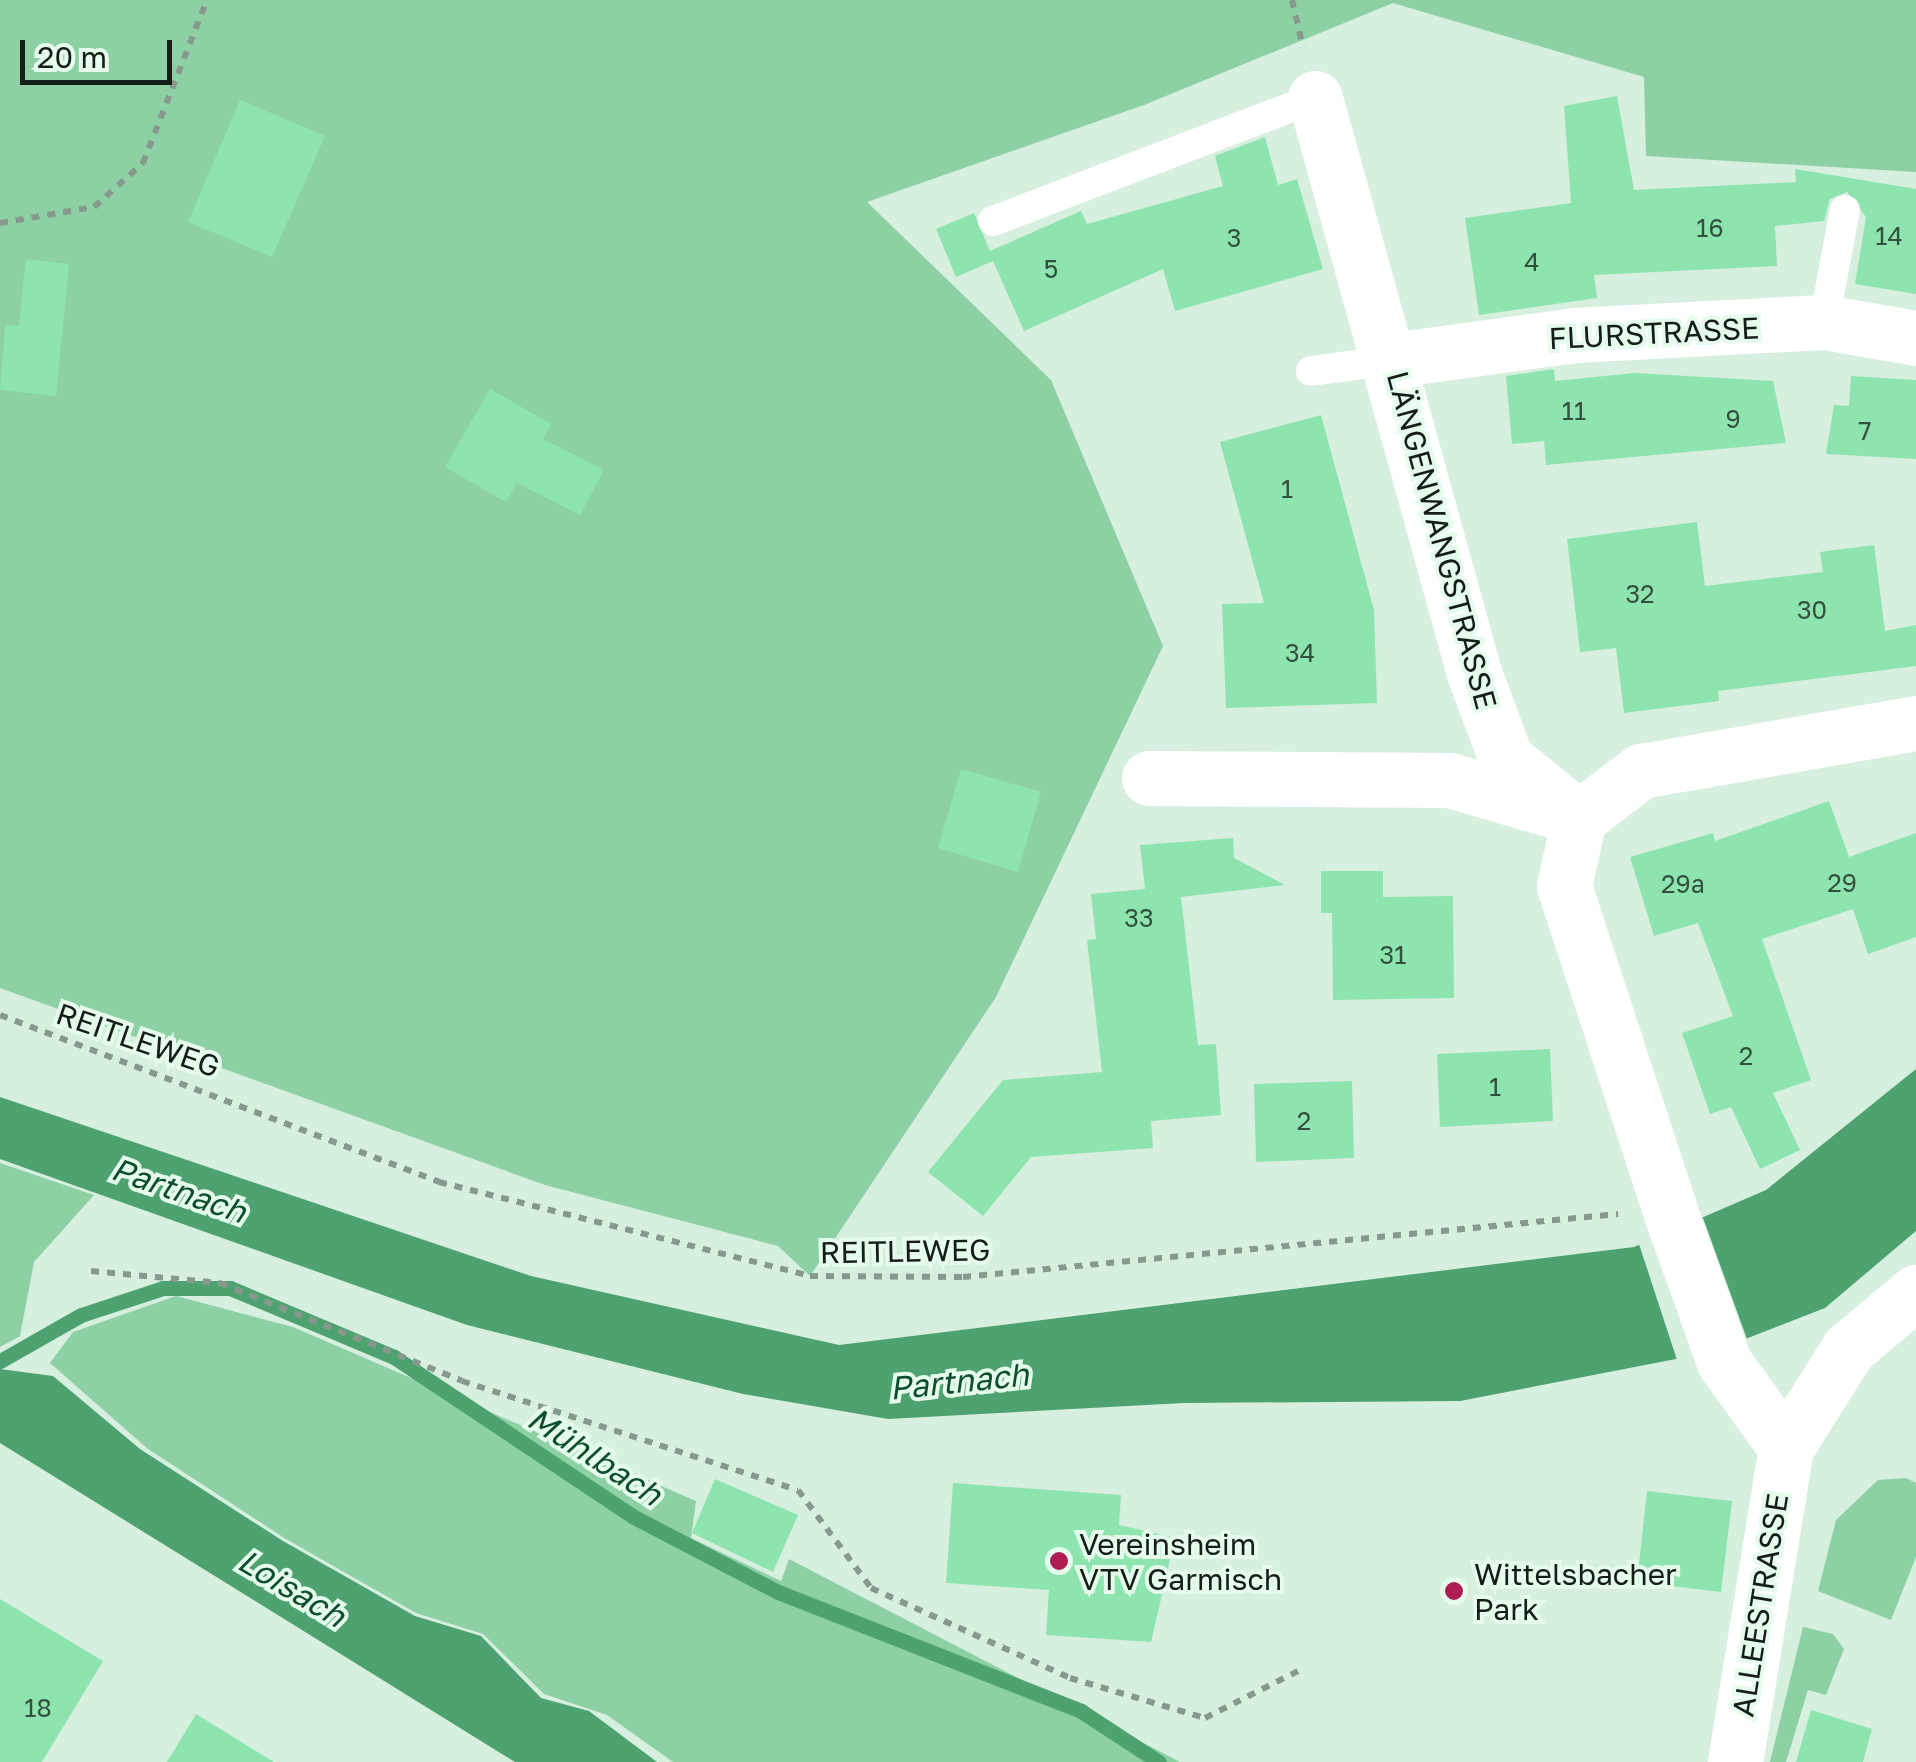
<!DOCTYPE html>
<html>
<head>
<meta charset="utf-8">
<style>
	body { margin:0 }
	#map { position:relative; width:1916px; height:1762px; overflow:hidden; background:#d7efdf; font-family:"Golos Text",sans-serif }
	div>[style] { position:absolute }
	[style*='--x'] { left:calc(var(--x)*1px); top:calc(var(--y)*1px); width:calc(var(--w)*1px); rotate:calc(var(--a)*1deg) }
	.green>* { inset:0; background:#8cd0a4 }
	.water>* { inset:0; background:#4da270 }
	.pier>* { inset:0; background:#d7efdf }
	.stream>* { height:15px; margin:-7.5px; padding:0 7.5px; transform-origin:7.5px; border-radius:7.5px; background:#4da270 }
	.building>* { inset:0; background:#8ee4ae }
	.path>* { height:6px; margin-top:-3px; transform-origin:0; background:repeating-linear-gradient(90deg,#87998d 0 8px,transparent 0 16px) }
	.service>* { height:30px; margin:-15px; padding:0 15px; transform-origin:15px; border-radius:15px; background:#fff }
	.minor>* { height:55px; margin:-27.5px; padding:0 27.5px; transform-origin:27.5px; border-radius:27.5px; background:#fff }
	.tertiary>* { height:55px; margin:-27.5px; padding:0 27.5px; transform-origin:27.5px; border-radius:27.5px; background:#fff }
	.dots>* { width:28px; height:28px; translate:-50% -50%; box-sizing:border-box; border:5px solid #e5fcec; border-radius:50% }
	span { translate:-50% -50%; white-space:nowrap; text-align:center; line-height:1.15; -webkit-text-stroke:8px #e5fcec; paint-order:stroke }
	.number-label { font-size:25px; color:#334f3d }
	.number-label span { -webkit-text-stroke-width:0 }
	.street-label { font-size:30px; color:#151d17 }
	.poi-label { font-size:30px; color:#151d17 }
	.left { translate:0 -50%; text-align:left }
	.water-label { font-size:32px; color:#0c4e2d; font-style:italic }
	.scale { position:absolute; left:20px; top:40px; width:152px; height:45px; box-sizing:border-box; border:5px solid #151d17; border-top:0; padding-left:12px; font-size:30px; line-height:35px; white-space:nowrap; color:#151d17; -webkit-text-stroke:8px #e5fcec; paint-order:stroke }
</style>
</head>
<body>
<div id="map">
	<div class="green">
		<i style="clip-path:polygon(0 0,1916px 0,1916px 172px,1646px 156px,1644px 77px,1393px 3px,1144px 105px,867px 202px,1051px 380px,1163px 646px,996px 997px,810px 1276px,778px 1246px,545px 1185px,0 988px)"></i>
		<i style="clip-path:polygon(0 1163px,94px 1195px,34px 1262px,20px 1336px,0 1347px)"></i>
		<i style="clip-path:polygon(176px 1296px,293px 1327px,696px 1501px,691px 1538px,781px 1581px,789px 1559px,1180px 1762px,673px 1762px,607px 1715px,544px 1694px,483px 1634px,416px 1613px,286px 1539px,148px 1449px,50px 1363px,73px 1332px)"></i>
		<i style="clip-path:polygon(1906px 1478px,1916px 1483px,1916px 1557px,1891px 1620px,1818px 1591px,1836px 1520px,1878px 1480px)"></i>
		<i style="clip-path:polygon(1803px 1627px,1833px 1634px,1844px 1649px,1826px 1695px,1808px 1690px,1786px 1762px,1770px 1762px)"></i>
	</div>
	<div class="water">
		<i style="clip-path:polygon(1916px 1069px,1916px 1231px,1825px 1308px,1712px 1352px,1460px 1401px,1184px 1403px,888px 1419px,743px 1394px,467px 1325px,0 1159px,0 1097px,531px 1276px,839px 1345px,1634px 1247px,1766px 1190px)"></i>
		<i style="clip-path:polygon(0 1369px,53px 1376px,140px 1449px,283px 1541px,415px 1616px,481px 1636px,541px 1698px,589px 1711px,657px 1762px,515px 1762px,0 1443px)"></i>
	</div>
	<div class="pier">
		<i style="clip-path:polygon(1703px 1218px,1747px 1339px,1678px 1363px,1638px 1241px)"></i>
	</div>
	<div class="stream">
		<i style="--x:0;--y:1361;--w:93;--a:-29.6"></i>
		<i style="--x:81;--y:1315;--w:86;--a:-18.2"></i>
		<i style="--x:163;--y:1288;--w:67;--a:0"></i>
		<i style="--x:230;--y:1288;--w:178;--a:22.8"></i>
		<i style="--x:394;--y:1357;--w:286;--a:33.7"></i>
		<i style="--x:632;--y:1516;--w:165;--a:27.5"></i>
		<i style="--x:778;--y:1592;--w:326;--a:21.4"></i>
		<i style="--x:1081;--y:1711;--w:93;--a:33.2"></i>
	</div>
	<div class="building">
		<i style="clip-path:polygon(1617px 96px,1634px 190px,1796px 182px,1795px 169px,1916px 189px,1916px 294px,1855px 284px,1866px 217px,1847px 192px,1830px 199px,1824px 221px,1775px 226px,1777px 266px,1594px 275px,1597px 298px,1479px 315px,1465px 218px,1571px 203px,1564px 106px)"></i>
		<i style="clip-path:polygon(240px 100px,325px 136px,272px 257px,188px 222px)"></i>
		<i style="clip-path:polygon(1265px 137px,1278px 185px,1297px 179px,1323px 269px,1175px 311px,1163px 269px,1024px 331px,993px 261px,956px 277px,936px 229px,974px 213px,990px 251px,1081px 211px,1087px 224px,1223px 186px,1215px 156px)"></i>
		<i style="clip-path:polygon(26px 259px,69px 264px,56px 396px,0 390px,5px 325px,19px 326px)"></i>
		<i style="clip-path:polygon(1554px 369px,1555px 381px,1635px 373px,1773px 381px,1786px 443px,1546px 465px,1544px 441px,1512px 444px,1506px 376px)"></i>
		<i style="clip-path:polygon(1851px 376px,1916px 380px,1916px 459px,1826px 454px,1834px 405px,1849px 406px)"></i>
		<i style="clip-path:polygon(490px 389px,551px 424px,543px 439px,604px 470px,580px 515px,517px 483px,506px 502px,445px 467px)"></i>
		<i style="clip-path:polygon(1321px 415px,1374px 610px,1377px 703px,1226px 708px,1222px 604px,1264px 603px,1220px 442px)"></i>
		<i style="clip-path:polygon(1697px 522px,1705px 586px,1823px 572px,1820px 552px,1874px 545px,1885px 631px,1916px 625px,1916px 666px,1718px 691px,1719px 701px,1624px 713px,1616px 648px,1580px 652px,1567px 539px)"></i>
		<i style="clip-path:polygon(961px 769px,1041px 792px,1018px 872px,938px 848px)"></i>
		<i style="clip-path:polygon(1829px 801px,1849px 857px,1916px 833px,1916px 937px,1868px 954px,1853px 909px,1762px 939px,1811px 1080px,1773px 1093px,1800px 1150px,1760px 1169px,1731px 1107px,1710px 1114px,1682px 1033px,1733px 1016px,1698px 923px,1654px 936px,1630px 857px,1713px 833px,1715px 841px)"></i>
		<i style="clip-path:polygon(1233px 838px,1234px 858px,1285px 885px,1181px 897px,1198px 1045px,1216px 1044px,1221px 1115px,1151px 1121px,1153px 1148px,1031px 1157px,983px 1216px,928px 1172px,1003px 1080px,1102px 1072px,1087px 940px,1096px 939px,1091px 894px,1145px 889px,1140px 845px)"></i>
		<i style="clip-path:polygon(1321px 871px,1383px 871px,1383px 897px,1453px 896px,1454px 998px,1333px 1000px,1332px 913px,1321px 913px)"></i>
		<i style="clip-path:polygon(1550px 1049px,1553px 1121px,1440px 1127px,1437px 1054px)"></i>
		<i style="clip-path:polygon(1352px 1081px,1354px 1158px,1256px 1162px,1254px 1084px)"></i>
		<i style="clip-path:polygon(715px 1479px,798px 1515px,773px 1572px,692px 1533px)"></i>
		<i style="clip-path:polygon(953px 1483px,1121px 1495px,1119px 1525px,1175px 1538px,1151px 1642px,1046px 1635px,1049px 1590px,946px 1583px)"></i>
		<i style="clip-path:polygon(1647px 1491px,1732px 1501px,1721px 1592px,1637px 1582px)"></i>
		<i style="clip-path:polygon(0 1599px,103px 1661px,42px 1762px,0 1762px)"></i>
		<i style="clip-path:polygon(1811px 1710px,1872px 1729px,1863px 1762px,1796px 1762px)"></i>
		<i style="clip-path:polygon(196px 1714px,274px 1762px,167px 1762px)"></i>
	</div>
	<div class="path">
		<i style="--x:1292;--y:0;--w:48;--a:76.8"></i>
		<i style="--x:0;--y:223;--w:95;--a:-9.7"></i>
		<i style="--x:94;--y:207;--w:66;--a:-41.9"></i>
		<i style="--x:143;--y:163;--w:175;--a:-68.6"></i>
		<i style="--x:0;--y:1015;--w:470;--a:20.8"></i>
		<i style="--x:439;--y:1182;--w:383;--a:14.2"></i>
		<i style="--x:810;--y:1276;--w:153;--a:0.4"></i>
		<i style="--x:963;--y:1277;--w:658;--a:-5.49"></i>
		<i style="--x:91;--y:1271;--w:130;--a:5.3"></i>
		<i style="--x:220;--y:1283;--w:261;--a:22"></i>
		<i style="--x:462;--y:1381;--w:353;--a:18"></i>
		<i style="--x:798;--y:1490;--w:122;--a:53.3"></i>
		<i style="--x:871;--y:1588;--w:218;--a:24.3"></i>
		<i style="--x:1070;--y:1678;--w:141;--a:16.5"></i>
		<i style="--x:1205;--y:1718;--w:104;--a:-26.8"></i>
	</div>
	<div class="service">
		<i style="--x:993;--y:221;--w:345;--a:-20.9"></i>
		<i style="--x:1824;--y:322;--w:114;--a:-79.4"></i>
		<i style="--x:1311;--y:371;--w:82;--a:-7.7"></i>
	</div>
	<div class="minor">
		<i style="--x:1315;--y:98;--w:597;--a:74.54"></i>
		<i style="--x:1474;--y:673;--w:92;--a:69.6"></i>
		<i style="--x:1506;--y:759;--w:94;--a:38.9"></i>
		<i style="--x:1392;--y:360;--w:185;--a:-7.8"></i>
		<i style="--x:1575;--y:335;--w:249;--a:-3"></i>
		<i style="--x:1824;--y:322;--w:93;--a:9.9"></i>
		<i style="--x:1149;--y:778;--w:301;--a:0.4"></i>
		<i style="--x:1450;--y:780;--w:106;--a:16.4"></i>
		<i style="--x:1579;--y:818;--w:70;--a:102.4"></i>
		<i style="--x:1564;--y:886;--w:357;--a:71.9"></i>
		<i style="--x:1675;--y:1225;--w:145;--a:70.3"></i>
		<i style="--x:1724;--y:1362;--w:106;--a:54.2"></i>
		<i style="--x:1579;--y:818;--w:78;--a:-37.2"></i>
		<i style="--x:1641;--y:771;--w:279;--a:-9.9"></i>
	</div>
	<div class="tertiary">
		<i style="--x:1735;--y:1762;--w:318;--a:-80.8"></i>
		<i style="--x:1786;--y:1448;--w:117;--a:-57.9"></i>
		<i style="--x:1848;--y:1349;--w:89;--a:-40"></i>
	</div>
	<div class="dots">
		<i style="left:1059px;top:1561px;background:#ae1e54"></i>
		<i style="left:1454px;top:1591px;background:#ae1e54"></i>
	</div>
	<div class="number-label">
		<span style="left:1710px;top:228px">16</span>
		<span style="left:1889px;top:236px">14</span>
		<span style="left:1234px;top:238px">3</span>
		<span style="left:1532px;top:262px">4</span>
		<span style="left:1051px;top:269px">5</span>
		<span style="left:1574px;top:411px">11</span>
		<span style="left:1733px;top:419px">9</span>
		<span style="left:1865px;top:431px">7</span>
		<span style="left:1287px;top:489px">1</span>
		<span style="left:1640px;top:594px">32</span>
		<span style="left:1812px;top:610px">30</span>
		<span style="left:1300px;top:653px">34</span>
		<span style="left:1842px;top:883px">29</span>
		<span style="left:1683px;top:884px">29a</span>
		<span style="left:1139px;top:918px">33</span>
		<span style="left:1393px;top:955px">31</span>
		<span style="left:1746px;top:1056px">2</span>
		<span style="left:1495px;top:1087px">1</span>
		<span style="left:1304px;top:1121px">2</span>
		<span style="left:38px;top:1708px">18</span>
	</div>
	<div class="street-label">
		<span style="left:1654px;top:333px;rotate:-3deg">FLURSTRASSE</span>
		<span style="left:1442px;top:540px;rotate:75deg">LÄNGENWANGSTRASSE</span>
		<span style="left:138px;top:1040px;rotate:19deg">REITLEWEG</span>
		<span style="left:905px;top:1251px;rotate:-1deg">REITLEWEG</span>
		<span style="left:1760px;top:1605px;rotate:-81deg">ALLEESTRASSE</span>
	</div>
	<div class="poi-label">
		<span class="left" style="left:1079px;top:1561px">Vereinsheim<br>VTV Garmisch</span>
		<span class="left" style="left:1474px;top:1591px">Wittelsbacher<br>Park</span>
	</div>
	<div class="water-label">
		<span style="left:179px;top:1190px;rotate:19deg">Partnach</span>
		<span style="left:959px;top:1381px;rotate:-6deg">Partnach</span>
		<span style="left:595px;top:1456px;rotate:33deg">Mühlbach</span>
		<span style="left:292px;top:1588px;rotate:31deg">Loisach</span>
	</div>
	<div class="scale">20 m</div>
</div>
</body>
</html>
